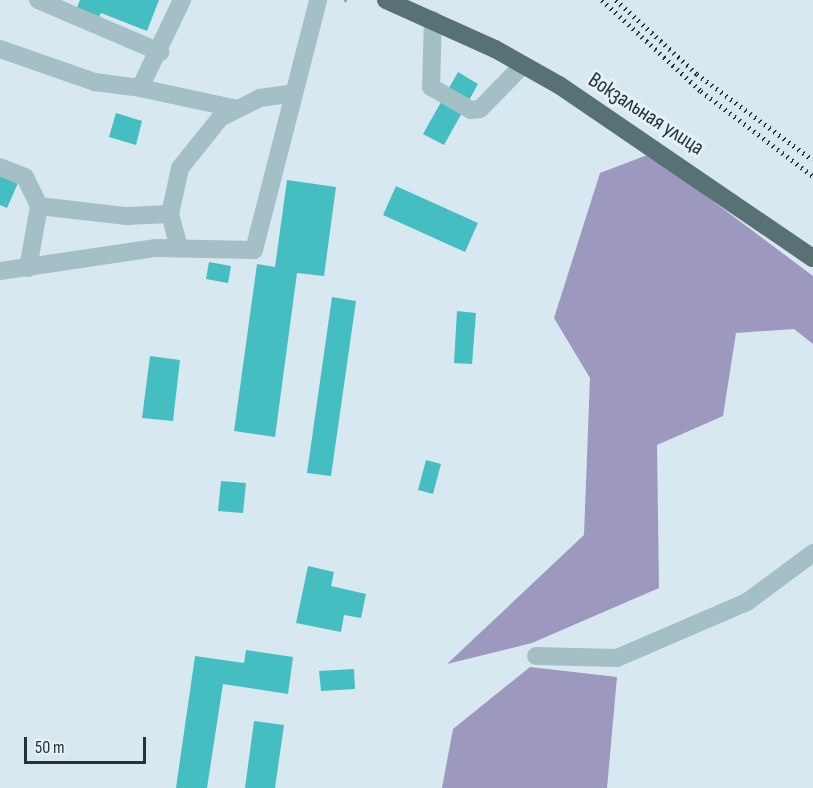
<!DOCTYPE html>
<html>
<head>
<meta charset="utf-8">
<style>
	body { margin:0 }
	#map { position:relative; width:813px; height:788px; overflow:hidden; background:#d8e8f0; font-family:"Sofia Sans Condensed",sans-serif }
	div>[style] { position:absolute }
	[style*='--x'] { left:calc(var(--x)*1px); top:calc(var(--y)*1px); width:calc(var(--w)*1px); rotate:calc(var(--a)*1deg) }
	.green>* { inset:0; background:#9d99be }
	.building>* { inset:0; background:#45bec1 }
	.path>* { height:3px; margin-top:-1.5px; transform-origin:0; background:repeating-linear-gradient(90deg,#8fabb2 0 3px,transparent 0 6px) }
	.minor>* { height:18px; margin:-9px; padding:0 9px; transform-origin:9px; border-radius:9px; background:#a5bfc7 }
	.major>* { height:18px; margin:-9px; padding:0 9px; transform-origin:9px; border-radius:9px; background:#577174 }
	.rail>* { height:4.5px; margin-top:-2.25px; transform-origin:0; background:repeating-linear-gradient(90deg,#263233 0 1.5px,transparent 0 6px) }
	span { translate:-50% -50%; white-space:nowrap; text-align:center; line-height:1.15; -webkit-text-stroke:6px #e4f1f8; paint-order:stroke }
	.street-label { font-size:22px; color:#263233 }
	.scale { position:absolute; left:24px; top:737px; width:122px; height:27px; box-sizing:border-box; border:3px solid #263233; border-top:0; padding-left:8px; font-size:18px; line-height:21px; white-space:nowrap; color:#263233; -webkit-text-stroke:4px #e4f1f8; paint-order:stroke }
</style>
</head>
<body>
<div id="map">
	<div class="green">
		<i style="clip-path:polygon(650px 154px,813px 276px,813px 344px,794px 329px,736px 333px,723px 416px,657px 445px,659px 588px,532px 643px,447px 664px,584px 535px,590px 378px,554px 318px,600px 173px)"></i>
		<i style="clip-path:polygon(530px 667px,617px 677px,607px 788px,442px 788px,453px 729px)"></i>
	</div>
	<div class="building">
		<i style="clip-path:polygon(80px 0,159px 0,147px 31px,101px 13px,98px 19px,76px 10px)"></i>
		<i style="clip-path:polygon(458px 72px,478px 84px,444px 145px,423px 134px)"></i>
		<i style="clip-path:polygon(116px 113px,142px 121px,136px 145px,109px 137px)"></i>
		<i style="clip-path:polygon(0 168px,21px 176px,7px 208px,0 205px)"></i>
		<i style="clip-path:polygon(287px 180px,336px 187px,324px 276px,297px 273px,275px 437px,234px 431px,257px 264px,275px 267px)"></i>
		<i style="clip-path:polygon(396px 186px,478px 223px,465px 252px,383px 215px)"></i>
		<i style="clip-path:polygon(209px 262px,231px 266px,228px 283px,206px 279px)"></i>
		<i style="clip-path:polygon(332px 297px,356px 301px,331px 476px,307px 473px)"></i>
		<i style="clip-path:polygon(457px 311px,476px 313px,472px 364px,454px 363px)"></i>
		<i style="clip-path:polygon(150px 356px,180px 360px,173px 421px,142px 418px)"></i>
		<i style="clip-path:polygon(426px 460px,441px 464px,433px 494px,418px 490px)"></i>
		<i style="clip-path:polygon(221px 481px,246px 483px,243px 513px,218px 511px)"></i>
		<i style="clip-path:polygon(308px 566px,334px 572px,331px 586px,366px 594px,361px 618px,344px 615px,341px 632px,296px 623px)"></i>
		<i style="clip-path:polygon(246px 650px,293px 657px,288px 694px,223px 684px,207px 788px,176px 788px,195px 656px,244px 663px)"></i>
		<i style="clip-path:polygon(354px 669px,355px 689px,321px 691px,319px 671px)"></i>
		<i style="clip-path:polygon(254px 721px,284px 725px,275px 788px,245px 788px)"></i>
	</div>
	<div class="path">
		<i style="--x:344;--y:0;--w:5;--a:0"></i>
	</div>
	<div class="minor">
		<i style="--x:38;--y:0;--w:133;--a:23.1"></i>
		<i style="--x:433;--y:20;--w:67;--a:91.7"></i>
		<i style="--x:431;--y:87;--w:46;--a:29.9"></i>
		<i style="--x:471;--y:110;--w:9;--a:-6"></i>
		<i style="--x:480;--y:109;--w:62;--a:-45.7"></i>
		<i style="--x:0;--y:49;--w:101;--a:19.2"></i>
		<i style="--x:95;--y:82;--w:45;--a:7.6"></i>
		<i style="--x:140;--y:88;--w:98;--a:-64.5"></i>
		<i style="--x:140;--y:88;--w:100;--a:12.1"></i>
		<i style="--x:0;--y:167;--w:27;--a:22"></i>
		<i style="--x:25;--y:177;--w:32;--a:64"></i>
		<i style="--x:39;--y:206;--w:88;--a:6.6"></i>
		<i style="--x:126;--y:216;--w:44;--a:-2.6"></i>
		<i style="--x:170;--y:214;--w:35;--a:75"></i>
		<i style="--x:170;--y:214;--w:47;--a:-77.7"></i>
		<i style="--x:180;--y:168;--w:64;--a:-51.3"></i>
		<i style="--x:220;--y:118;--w:45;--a:-26.6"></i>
		<i style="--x:260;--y:98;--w:34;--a:-8"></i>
		<i style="--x:28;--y:268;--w:63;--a:-79.9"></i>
		<i style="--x:0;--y:271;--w:158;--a:-8.4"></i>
		<i style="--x:156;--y:248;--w:98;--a:1.2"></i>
		<i style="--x:254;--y:250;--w:258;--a:-75.6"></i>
		<i style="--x:536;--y:656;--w:81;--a:1.4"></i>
		<i style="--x:617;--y:658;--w:142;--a:-23.3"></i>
		<i style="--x:747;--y:602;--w:82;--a:-36.6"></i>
	</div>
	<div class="major">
		<i style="--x:386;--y:0;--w:120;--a:24.2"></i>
		<i style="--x:495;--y:49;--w:73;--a:29.4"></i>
		<i style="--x:559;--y:85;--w:307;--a:34.3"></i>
	</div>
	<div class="rail">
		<i style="--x:602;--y:0;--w:134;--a:42.6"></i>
		<i style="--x:701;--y:91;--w:141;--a:37.2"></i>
		<i style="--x:616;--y:0;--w:110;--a:42.4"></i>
		<i style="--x:697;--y:74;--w:144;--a:36.6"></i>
	</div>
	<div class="street-label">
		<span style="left:646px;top:114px;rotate:33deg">Вокзальная улица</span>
	</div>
	<div class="scale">50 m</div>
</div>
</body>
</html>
